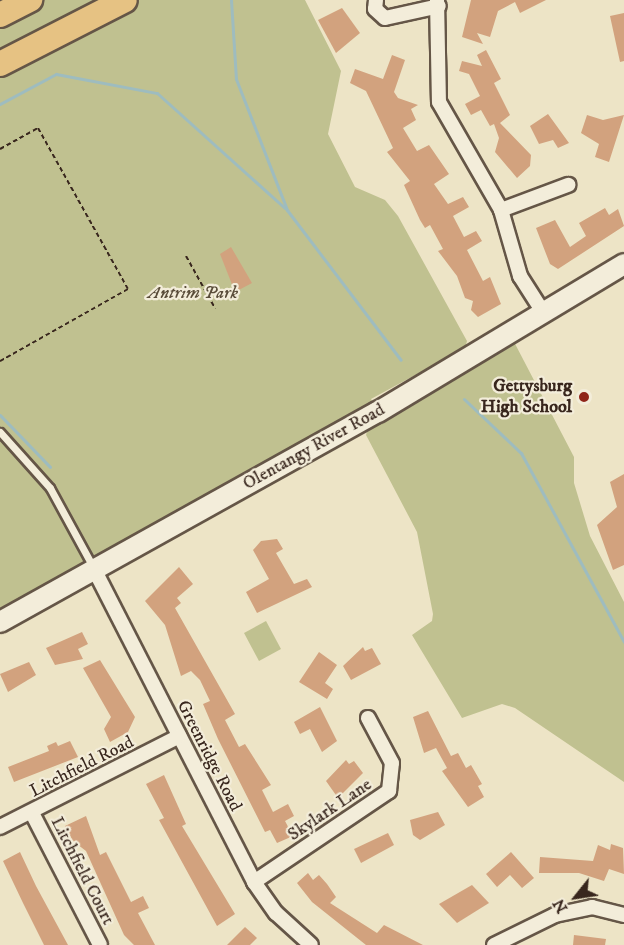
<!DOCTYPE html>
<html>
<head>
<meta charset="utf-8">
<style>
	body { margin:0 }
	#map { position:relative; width:624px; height:945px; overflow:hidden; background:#ede4c6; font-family:"IM FELL DW Pica",serif }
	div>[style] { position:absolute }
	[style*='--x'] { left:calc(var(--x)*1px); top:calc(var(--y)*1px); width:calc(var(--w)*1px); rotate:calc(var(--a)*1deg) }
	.green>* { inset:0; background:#c0c190 }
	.stream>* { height:3px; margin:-1.5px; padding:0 1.5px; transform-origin:1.5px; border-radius:1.5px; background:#9ebcbf }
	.building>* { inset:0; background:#d2a27e }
	.path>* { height:2px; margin-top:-1px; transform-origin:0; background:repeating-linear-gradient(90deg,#38261d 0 4.5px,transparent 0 7.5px) }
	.roads { filter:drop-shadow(2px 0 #655647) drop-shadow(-2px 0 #655647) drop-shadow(0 2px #655647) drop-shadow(0 -2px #655647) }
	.service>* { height:7px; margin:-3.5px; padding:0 3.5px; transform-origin:3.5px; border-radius:3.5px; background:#f3edda }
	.minor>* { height:14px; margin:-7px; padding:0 7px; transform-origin:7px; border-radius:7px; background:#f3edda }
	.secondary>* { height:20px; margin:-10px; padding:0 10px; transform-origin:10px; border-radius:10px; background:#f3edda }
	.motorway>* { height:24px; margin:-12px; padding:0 12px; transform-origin:12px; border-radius:12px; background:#e6c283 }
	.dots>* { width:16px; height:16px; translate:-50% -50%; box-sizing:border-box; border:3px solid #f3edda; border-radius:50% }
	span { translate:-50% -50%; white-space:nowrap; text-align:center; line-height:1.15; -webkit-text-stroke:4.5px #f3edda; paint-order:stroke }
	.park-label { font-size:18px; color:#5a4d3a; font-style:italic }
	.poi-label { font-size:18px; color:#38261d; font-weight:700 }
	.right { translate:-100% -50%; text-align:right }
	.street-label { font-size:18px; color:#38261d }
	.north { position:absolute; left:546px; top:867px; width:60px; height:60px; -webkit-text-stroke:4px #f3edda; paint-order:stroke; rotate:240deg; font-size:16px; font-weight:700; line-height:24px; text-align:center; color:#38261d }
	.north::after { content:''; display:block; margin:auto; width:21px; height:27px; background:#38261d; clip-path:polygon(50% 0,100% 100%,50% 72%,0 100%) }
</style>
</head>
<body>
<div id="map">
	<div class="green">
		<i style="clip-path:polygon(0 0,305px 0,341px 71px,328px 134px,355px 187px,385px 200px,398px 216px,467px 341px,465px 348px,371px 399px,378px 412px,0 622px)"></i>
		<i style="clip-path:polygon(512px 338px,574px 457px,574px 483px,590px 536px,624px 602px,624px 782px,515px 708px,502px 704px,462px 718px,412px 635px,432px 621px,433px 614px,417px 532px,366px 435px,369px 425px)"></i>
		<i style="clip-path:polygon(266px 621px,281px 649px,259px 661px,244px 633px)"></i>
	</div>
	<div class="stream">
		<i style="--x:231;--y:0;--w:79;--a:86.4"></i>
		<i style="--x:236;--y:79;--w:141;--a:68.7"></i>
		<i style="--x:287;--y:210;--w:188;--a:52.8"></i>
		<i style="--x:0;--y:104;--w:64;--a:-28.2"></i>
		<i style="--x:56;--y:74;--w:103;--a:10.7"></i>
		<i style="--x:157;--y:93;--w:173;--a:42"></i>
		<i style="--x:464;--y:399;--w:79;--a:43.5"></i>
		<i style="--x:521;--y:453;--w:215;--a:61.4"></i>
		<i style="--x:0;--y:415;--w:72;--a:46.1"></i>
	</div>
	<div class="building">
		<i style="clip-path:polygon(471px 0,546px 0,520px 13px,515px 2px,498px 11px,490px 37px,477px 33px,483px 44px,462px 37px)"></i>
		<i style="clip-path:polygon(342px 8px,360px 33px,336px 53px,318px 20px)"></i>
		<i style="clip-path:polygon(624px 13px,624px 61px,620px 62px,610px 16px)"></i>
		<i style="clip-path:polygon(486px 50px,501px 79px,494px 83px,510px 115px,500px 123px,531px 155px,530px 166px,517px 178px,495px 152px,499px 138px,494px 124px,490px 126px,481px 110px,471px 115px,465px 104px,480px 96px,469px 74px,459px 71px,462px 61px,482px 66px,477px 55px)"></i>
		<i style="clip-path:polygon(392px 55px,405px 60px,394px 92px,398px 98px,418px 105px,411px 109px,416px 120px,403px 128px,417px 151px,429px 145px,449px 174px,434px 184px,448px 204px,463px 197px,469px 207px,453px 216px,464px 237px,476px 231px,482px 241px,467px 250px,483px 281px,490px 277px,501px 304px,478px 317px,471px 310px,473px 301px,465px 298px,457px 276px,438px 251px,443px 249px,430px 225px,425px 228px,420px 220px,404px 185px,410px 181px,387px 152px,393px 148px,366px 91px,350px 83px,355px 69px,383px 79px)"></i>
		<i style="clip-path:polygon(548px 114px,569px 143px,558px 148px,553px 140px,539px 144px,530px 126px)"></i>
		<i style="clip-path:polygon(587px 115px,603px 120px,624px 115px,609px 162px,595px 157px,599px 144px,581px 133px)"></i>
		<i style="clip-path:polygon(605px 208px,609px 215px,618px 209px,624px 226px,558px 269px,550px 264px,536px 228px,555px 220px,570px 247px,586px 236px,579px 223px)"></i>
		<i style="clip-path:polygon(231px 247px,252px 283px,235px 292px,220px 254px)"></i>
		<i style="clip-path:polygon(624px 474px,624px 565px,613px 570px,597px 525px,617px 507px,610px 482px)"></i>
		<i style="clip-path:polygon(277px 539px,283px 549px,276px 553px,294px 584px,307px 579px,312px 587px,257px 613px,246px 592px,269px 579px,253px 550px,261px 541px)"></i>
		<i style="clip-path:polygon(179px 567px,193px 584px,177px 598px,181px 603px,175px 608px,235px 714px,225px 720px,239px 747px,245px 744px,271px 785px,262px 790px,273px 812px,288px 804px,294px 816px,285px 821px,293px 836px,277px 843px,270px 830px,265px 832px,218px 739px,203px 704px,210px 701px,200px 680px,191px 671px,181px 676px,165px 625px,145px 601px)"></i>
		<i style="clip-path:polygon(82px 632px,88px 644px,78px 649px,83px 659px,55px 665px,46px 648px)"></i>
		<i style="clip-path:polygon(363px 647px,365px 651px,372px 648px,381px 664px,351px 680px,343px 666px)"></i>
		<i style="clip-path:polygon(319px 652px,337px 665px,325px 683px,333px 689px,327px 699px,299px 682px)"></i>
		<i style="clip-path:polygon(100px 660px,135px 717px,128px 732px,110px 742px,104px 729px,111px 717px,83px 668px)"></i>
		<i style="clip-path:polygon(29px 662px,36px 675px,8px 692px,0 674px)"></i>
		<i style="clip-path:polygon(320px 707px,337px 741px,322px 752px,310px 729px,300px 734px,294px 722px)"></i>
		<i style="clip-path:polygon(428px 711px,451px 756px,458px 753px,466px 768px,471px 765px,482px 784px,478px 786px,484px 797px,468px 807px,442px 771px,447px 768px,436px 748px,424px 753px,413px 717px)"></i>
		<i style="clip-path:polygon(70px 741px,78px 757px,14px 782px,8px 767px,49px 751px,47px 746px,56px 742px,58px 746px)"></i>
		<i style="clip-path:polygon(346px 760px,349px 764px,354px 761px,363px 773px,338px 798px,326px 781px)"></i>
		<i style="clip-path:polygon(164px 775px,186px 824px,182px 826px,235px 914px,217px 926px,159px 820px,164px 818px,146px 784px)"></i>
		<i style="clip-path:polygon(438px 812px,445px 825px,420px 840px,413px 835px,410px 820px)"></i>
		<i style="clip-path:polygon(86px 816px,100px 855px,106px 852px,131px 902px,143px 896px,149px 908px,138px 913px,155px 945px,134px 945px,124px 935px,86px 851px,73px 841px,65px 826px)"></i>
		<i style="clip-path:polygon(388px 833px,394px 845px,361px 863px,354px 849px)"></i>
		<i style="clip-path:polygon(611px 844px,623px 848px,624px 874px,609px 869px,604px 881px,579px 873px,539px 873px,540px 857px,593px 861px,598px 845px,610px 850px)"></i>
		<i style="clip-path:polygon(20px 852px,36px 886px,68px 945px,44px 945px,23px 903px,3px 861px)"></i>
		<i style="clip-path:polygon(511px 852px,534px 878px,522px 888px,510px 875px,497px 887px,486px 874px)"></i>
		<i style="clip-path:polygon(308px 873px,313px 880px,319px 875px,327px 884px,336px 897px,330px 903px,377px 933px,384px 925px,423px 945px,366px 945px,312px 902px,297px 883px)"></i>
		<i style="clip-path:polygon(472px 885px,489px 903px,457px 923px,439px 904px)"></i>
		<i style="clip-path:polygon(245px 927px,257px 938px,250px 945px,227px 945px)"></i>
		<i style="clip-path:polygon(574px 935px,606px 939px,605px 945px,573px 945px)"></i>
	</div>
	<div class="path">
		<i style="--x:0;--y:149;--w:43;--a:-28.9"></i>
		<i style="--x:38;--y:128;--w:184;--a:60.8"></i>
		<i style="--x:128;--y:289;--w:147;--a:150.6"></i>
		<i style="--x:186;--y:256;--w:60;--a:60.9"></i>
	</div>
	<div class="roads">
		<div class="service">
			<i style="--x:0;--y:432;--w:75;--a:48.2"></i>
			<i style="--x:50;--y:488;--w:90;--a:61.4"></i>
		</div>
		<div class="minor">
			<i style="--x:376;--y:0;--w:9;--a:96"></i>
			<i style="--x:375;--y:9;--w:13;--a:42"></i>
			<i style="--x:385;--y:18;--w:55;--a:-12.5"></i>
			<i style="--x:437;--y:0;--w:102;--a:88.9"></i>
			<i style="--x:439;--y:102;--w:125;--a:60.1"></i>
			<i style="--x:501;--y:210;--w:69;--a:73.9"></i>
			<i style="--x:520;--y:276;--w:43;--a:57.4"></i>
			<i style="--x:501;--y:210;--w:72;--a:-20.5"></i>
			<i style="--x:94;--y:569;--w:352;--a:62.9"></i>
			<i style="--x:254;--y:882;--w:38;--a:55"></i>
			<i style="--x:276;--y:913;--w:47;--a:42.4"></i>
			<i style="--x:32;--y:813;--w:148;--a:62.7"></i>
			<i style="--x:0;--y:827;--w:201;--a:-26.9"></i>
			<i style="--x:254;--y:882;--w:163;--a:-34"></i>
			<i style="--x:389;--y:791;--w:28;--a:-84"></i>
			<i style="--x:392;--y:763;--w:51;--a:-118.1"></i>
			<i style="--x:494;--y:945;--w:68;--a:-26.2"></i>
			<i style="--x:555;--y:915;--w:38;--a:-12"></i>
			<i style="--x:592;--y:907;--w:33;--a:14"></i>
		</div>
		<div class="secondary">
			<i style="--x:0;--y:622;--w:432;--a:-29.1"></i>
			<i style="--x:378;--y:412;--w:287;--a:-31"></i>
		</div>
		<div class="motorway">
			<i style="--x:0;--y:15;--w:34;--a:-27"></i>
			<i style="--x:0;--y:64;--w:140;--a:-27.1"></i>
		</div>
	</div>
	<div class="dots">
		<i style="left:584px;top:397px;background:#8f2418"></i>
	</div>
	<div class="park-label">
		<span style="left:193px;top:293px">Antrim Park</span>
	</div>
	<div class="poi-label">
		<span class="right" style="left:572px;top:397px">Gettysburg<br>High School</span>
	</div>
	<div class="street-label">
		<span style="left:314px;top:447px;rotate:-29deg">Olentangy River Road</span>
		<span style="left:209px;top:756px;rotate:63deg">Greenridge Road</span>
		<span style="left:82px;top:767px;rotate:-27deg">Litchfield Road</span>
		<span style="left:330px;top:810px;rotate:-34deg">Skylark Lane</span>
		<span style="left:82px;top:871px;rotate:63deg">Litchfield Court</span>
	</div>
	<div class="north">N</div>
</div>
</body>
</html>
